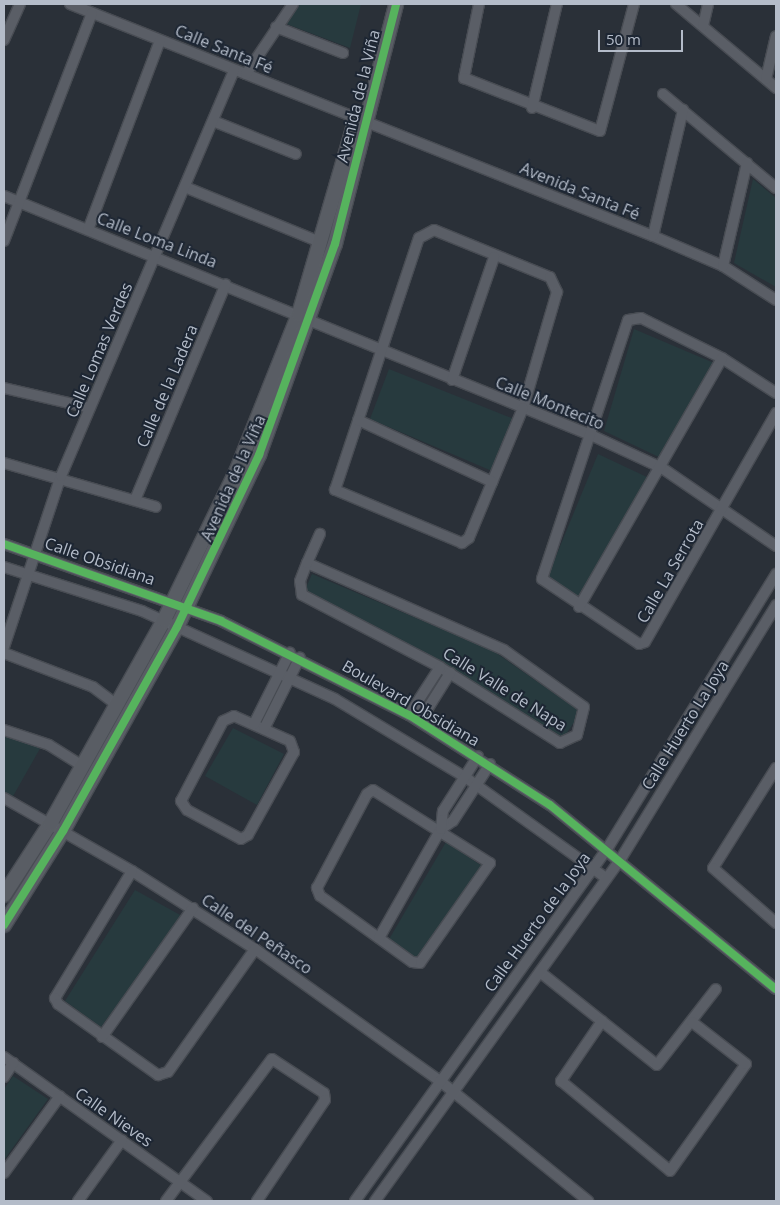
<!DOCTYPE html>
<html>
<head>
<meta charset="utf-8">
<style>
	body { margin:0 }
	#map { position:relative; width:780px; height:1205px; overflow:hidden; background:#2a3038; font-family:"Open Sans",sans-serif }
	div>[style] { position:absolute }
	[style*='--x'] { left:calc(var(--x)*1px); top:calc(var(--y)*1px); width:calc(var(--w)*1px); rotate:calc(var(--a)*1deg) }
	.green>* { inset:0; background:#273a3e }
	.roads { filter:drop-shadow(1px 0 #484c53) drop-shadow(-1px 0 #484c53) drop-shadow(0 1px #484c53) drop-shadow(0 -1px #484c53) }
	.street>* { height:10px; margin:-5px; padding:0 5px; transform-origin:5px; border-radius:5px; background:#5a5e66 }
	.secondary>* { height:14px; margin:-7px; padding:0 7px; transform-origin:7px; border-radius:7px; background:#595d64 }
	.cycleway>* { height:8px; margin:-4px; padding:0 4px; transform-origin:4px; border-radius:4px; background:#56b35d }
	span { translate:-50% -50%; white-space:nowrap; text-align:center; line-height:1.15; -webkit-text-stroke:4px #1d2633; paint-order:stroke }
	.street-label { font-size:16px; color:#b4bcc9 }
	.frame { position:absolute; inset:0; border:5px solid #b4bcc9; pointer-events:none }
	.scale { position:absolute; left:598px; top:30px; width:85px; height:22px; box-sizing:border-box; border:2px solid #b4bcc9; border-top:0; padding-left:6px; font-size:15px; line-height:18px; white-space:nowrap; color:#b4bcc9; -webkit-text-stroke:4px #1d2633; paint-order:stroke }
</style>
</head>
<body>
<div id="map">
	<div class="green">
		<i style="clip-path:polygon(300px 4px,361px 4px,350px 48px,284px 23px)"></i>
		<i style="clip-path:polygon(753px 179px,776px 198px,776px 287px,734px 263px)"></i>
		<i style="clip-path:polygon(634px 329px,714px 363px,661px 458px,604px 431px)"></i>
		<i style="clip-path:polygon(389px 369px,514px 419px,492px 471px,370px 419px)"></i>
		<i style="clip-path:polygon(598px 454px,649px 478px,577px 599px,547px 578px)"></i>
		<i style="clip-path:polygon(312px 574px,492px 650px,581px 712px,562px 740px,436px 658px,305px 590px)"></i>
		<i style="clip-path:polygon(233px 728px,284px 754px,257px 805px,205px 776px)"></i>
		<i style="clip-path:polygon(4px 734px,42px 745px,12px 798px,4px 794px)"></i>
		<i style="clip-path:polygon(446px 842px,485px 868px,418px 961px,388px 941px)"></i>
		<i style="clip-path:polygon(135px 890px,182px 916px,101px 1027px,65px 1001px)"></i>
		<i style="clip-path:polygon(13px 1076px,48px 1099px,4px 1160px,4px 1089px)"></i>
	</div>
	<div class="roads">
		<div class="street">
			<i style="--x:70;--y:4;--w:627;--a:21.7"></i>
			<i style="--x:653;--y:236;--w:76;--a:23.2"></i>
			<i style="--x:723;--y:266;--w:63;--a:32.7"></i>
			<i style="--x:479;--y:4;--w:76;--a:101.5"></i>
			<i style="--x:464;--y:78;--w:146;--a:21.3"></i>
			<i style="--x:600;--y:131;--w:131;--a:-75"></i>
			<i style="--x:676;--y:4;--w:131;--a:40"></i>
			<i style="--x:703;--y:26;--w:23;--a:-77"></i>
			<i style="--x:276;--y:27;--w:72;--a:21.2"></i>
			<i style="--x:4;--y:40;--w:39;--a:-66"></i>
			<i style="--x:246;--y:74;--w:84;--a:-56.1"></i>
			<i style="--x:766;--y:79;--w:44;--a:-76.9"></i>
			<i style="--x:663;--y:94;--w:147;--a:39.8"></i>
			<i style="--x:532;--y:108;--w:107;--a:-76.5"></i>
			<i style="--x:213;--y:121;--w:89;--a:21.7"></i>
			<i style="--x:185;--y:187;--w:146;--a:22.2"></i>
			<i style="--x:4;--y:196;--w:636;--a:22.17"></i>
			<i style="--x:593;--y:436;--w:76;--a:24.9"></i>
			<i style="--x:662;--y:468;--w:138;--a:34.4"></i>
			<i style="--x:88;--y:230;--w:203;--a:-69.2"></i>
			<i style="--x:434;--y:230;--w:125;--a:22.1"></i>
			<i style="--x:550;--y:277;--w:17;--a:65"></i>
			<i style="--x:557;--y:292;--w:121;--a:106.3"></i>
			<i style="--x:523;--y:408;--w:141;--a:112.6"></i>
			<i style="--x:469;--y:538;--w:9;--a:144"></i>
			<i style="--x:462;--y:543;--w:138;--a:-157.3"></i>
			<i style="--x:335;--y:490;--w:266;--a:-71.6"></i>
			<i style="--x:419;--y:238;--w:17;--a:-28"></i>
			<i style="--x:653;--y:236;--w:130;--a:-76.6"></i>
			<i style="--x:4;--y:241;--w:244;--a:-68.9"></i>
			<i style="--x:723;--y:266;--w:106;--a:-76.9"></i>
			<i style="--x:452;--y:380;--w:130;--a:-71.1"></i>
			<i style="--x:4;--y:388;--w:88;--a:13.1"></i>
			<i style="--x:776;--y:393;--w:64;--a:-147.1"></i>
			<i style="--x:722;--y:358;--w:90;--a:-153.7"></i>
			<i style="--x:641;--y:318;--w:13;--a:171"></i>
			<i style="--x:628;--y:320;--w:273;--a:108.4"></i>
			<i style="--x:542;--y:579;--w:117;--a:33.8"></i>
			<i style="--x:639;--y:644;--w:6;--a:-18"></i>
			<i style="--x:645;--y:642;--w:264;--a:-60.2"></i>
			<i style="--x:358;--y:420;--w:148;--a:24.8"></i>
			<i style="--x:4;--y:463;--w:158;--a:16.1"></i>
			<i style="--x:135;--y:500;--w:234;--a:-67.2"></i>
			<i style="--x:4;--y:544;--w:230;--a:19.5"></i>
			<i style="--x:221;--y:621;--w:210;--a:26.6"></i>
			<i style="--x:409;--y:715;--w:167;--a:32.6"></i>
			<i style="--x:550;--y:805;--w:291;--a:39.2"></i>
			<i style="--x:307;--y:563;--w:215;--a:23.8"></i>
			<i style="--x:504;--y:650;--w:98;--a:35.5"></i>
			<i style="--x:584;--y:707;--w:29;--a:104"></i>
			<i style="--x:577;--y:735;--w:19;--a:155"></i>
			<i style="--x:560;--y:743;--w:142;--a:-147.7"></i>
			<i style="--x:440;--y:667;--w:156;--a:-152.4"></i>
			<i style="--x:302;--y:595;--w:14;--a:-98"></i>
			<i style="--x:300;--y:581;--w:19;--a:-69"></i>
			<i style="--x:307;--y:563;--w:32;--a:-66"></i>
			<i style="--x:4;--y:567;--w:145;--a:17.7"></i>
			<i style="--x:142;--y:611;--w:212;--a:24.5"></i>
			<i style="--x:335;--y:699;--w:152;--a:31"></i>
			<i style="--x:465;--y:777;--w:173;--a:35.6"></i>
			<i style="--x:579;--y:607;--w:287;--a:-60.1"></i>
			<i style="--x:4;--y:647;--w:180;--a:-71.6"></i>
			<i style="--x:61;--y:476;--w:441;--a:-66.9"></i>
			<i style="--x:4;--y:653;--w:95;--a:20.9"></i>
			<i style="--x:93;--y:687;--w:30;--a:37"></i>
			<i style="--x:409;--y:715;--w:57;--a:-57.1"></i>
			<i style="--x:234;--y:716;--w:61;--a:24.1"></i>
			<i style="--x:290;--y:741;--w:12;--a:70"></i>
			<i style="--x:294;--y:752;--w:95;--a:119"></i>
			<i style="--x:248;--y:835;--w:8;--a:150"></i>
			<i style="--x:241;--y:839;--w:61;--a:-151.8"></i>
			<i style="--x:187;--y:810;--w:11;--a:-124"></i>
			<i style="--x:181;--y:801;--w:90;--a:-62.3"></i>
			<i style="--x:223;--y:721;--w:12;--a:-24"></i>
			<i style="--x:420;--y:721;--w:57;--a:-58"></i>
			<i style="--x:254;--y:724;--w:80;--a:-63.4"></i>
			<i style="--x:264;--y:729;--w:80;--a:-63.4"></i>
			<i style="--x:4;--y:730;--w:47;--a:18.4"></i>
			<i style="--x:49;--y:745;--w:39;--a:32"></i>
			<i style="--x:776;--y:768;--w:118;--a:122.2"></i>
			<i style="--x:713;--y:868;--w:84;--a:41.1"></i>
			<i style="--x:373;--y:790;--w:138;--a:32"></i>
			<i style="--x:490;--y:863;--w:122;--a:125"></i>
			<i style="--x:420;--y:963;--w:8;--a:-173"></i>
			<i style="--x:412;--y:962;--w:113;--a:-144.3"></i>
			<i style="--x:320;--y:896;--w:9;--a:-111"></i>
			<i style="--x:317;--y:888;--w:106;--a:-62"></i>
			<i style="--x:367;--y:794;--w:7;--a:-34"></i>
			<i style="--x:4;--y:798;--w:147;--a:29.7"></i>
			<i style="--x:132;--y:871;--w:146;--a:32.4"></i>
			<i style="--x:255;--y:949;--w:227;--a:35.5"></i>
			<i style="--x:440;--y:1081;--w:191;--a:39"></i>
			<i style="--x:441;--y:829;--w:14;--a:-34"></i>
			<i style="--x:453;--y:821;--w:68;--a:-57"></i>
			<i style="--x:132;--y:871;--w:149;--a:121.2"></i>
			<i style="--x:55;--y:998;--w:7;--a:63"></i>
			<i style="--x:58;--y:1004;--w:123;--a:35.4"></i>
			<i style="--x:158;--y:1075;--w:10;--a:-17"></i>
			<i style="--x:168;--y:1072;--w:151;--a:-54.7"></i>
			<i style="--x:379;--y:938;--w:125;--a:-60.4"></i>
			<i style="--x:441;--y:829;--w:18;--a:-84"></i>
			<i style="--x:443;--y:811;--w:65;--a:-57.5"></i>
			<i style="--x:540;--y:972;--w:149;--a:38.5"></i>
			<i style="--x:657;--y:1065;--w:96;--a:-52.2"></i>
			<i style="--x:602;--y:1021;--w:73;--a:124.3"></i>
			<i style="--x:561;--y:1081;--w:141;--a:39.5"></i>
			<i style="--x:670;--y:1171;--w:131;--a:-54.6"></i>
			<i style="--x:746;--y:1064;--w:68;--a:-142.1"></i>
			<i style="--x:102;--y:1037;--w:158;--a:-54.8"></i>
			<i style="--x:4;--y:1057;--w:249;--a:35.4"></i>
			<i style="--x:4;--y:1077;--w:17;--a:-57"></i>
			<i style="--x:4;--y:1173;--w:95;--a:-54"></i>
			<i style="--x:78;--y:1201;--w:75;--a:-54.2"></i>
			<i style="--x:166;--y:1201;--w:177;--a:-53.3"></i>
			<i style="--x:272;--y:1059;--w:62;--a:33.2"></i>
			<i style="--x:324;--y:1093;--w:7;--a:82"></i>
			<i style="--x:325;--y:1100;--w:122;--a:124"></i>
			<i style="--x:355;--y:1201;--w:433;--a:-54.4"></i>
			<i style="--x:607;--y:849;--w:323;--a:-58.4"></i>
			<i style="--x:375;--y:1201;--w:420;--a:-54.3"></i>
			<i style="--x:620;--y:860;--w:299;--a:-58.5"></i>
		</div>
		<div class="secondary">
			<i style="--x:4;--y:895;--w:85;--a:-57.1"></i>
			<i style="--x:50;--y:824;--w:234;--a:-60.8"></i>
			<i style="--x:164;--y:620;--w:165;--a:-64.1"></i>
			<i style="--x:236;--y:472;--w:170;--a:-68.3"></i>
			<i style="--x:299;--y:314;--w:204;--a:-73.8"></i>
			<i style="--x:4;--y:925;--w:111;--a:-57.9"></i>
			<i style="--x:63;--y:831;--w:234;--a:-60.8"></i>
			<i style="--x:177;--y:627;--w:191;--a:-64.5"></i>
			<i style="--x:259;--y:455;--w:224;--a:-70.2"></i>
			<i style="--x:335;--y:244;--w:248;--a:-75.7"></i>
		</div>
	</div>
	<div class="cycleway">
		<i style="--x:4;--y:544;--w:230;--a:19.5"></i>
		<i style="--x:221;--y:621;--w:210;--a:26.6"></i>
		<i style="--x:409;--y:715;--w:167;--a:32.6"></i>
		<i style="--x:550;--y:805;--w:291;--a:39.2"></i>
		<i style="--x:4;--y:925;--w:111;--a:-57.9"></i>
		<i style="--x:63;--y:831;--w:234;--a:-60.8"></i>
		<i style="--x:177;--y:627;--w:191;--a:-64.5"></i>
		<i style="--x:259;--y:455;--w:224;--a:-70.2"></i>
		<i style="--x:335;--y:244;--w:248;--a:-75.7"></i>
	</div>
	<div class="street-label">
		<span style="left:224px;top:49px;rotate:22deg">Calle Santa Fé</span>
		<span style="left:358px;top:96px;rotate:-76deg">Avenida de la Viña</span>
		<span style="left:580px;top:191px;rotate:22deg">Avenida Santa Fé</span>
		<span style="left:157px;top:240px;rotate:21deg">Calle Loma Linda</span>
		<span style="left:99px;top:350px;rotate:-67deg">Calle Lomas Verdes</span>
		<span style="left:167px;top:386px;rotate:-67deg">Calle de la Ladera</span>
		<span style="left:550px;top:403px;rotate:22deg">Calle Montecito</span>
		<span style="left:233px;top:478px;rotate:-66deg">Avenida de la Viña</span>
		<span style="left:100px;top:561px;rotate:19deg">Calle Obsidiana</span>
		<span style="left:670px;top:571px;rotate:-60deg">Calle La Serrota</span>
		<span style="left:505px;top:689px;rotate:32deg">Calle Valle de Napa</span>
		<span style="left:411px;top:703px;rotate:30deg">Boulevard Obsidiana</span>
		<span style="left:685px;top:725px;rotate:-58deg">Calle Huerto La Joya</span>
		<span style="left:537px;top:922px;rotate:-54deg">Calle Huerto de la Joya</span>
		<span style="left:257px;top:934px;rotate:34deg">Calle del Peñasco</span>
		<span style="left:114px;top:1117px;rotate:35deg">Calle Nieves</span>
	</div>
	<div class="frame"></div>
	<div class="scale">50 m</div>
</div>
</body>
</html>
